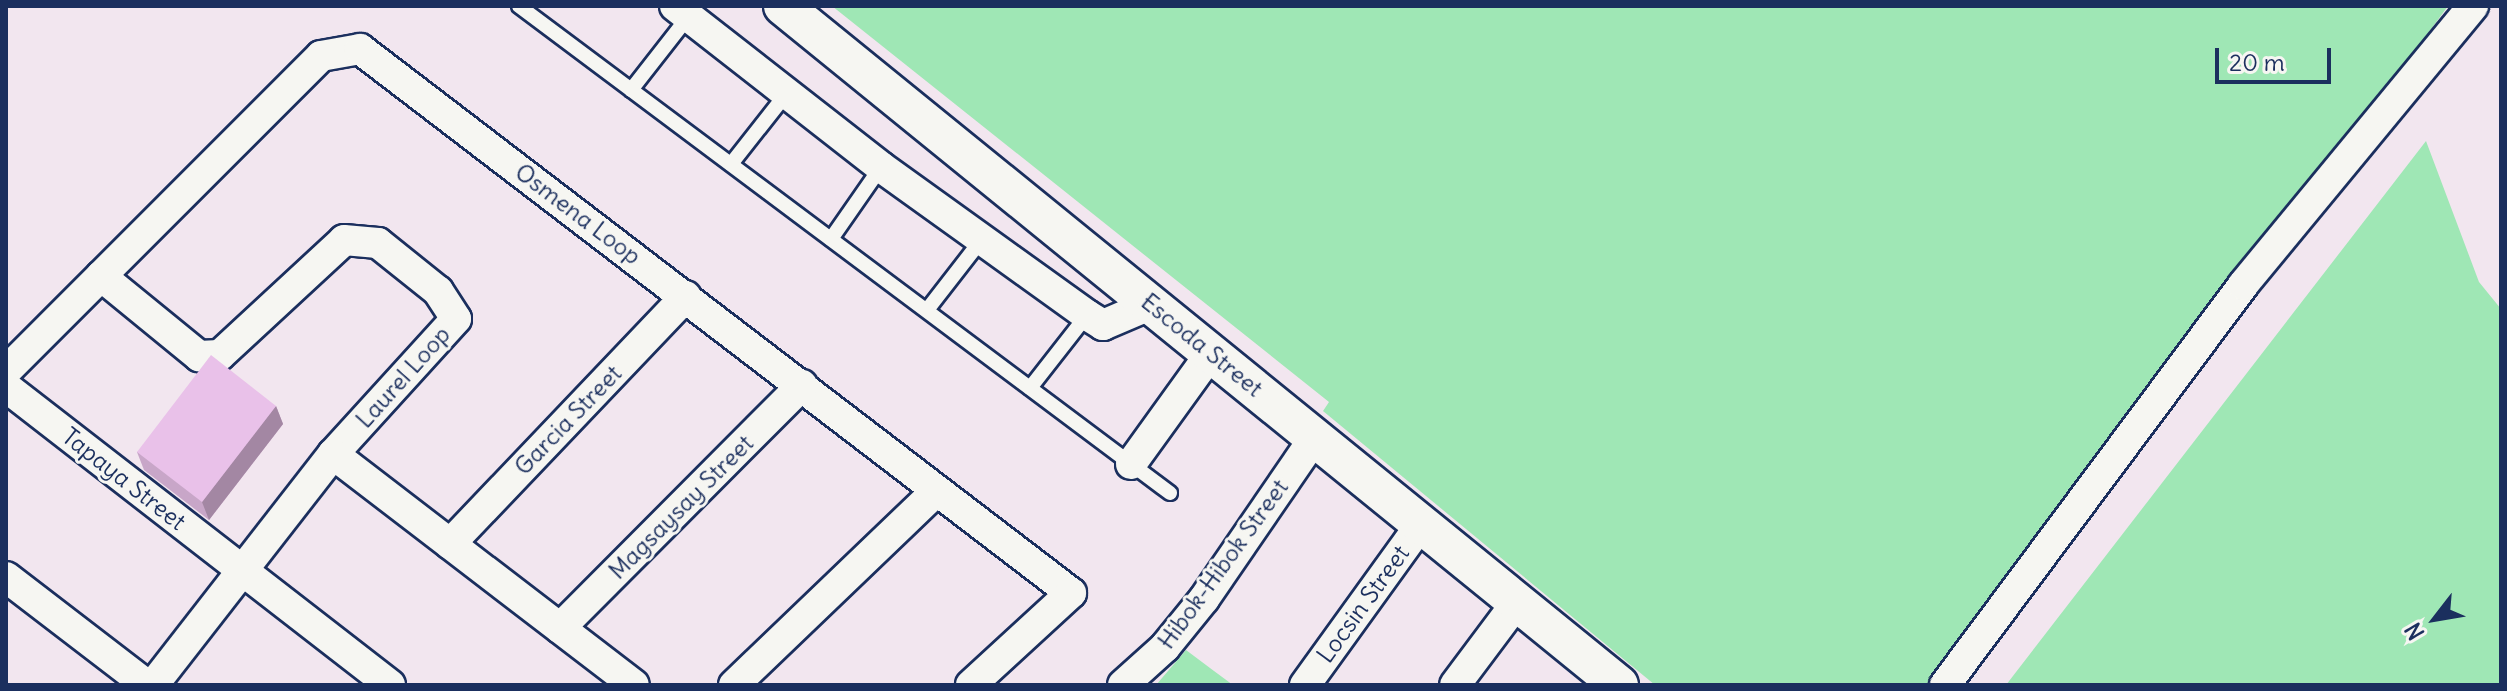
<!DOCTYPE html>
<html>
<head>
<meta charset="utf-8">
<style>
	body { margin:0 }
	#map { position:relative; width:2507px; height:691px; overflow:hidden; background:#f2e6ef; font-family:Delius,sans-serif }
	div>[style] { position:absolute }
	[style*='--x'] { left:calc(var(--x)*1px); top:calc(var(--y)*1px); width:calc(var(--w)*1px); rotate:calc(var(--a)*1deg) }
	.green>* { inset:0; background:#9fe7b5 }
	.roads { filter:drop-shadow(2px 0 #1b2f5e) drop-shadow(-2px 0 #1b2f5e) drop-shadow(0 2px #1b2f5e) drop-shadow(0 -2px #1b2f5e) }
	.service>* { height:14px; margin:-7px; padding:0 7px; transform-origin:7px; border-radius:7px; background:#f6f6f2 }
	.minor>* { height:30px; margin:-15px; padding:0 15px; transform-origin:15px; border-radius:15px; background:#f6f6f2 }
	.tertiary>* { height:38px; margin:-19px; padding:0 19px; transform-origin:19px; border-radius:19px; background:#f6f6f2 }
	.wall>* { inset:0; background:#c8a6c8 }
	.shaded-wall>* { inset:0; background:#a387a3 }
	.building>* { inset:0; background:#e9c1e9 }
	span { translate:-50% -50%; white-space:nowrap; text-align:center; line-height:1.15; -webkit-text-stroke:6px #f6f6f2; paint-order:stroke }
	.street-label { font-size:24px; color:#1b2f5e }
	.frame { position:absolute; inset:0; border:8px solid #1b2f5e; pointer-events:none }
	.north { position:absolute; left:2395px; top:579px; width:80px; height:80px; -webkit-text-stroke:6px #f6f6f2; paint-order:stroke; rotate:239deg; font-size:22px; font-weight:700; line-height:32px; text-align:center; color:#1b2f5e }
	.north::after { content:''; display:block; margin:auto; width:28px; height:36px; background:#1b2f5e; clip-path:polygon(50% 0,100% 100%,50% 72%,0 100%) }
	.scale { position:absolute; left:2215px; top:48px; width:116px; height:36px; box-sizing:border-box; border:4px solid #1b2f5e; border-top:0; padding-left:10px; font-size:24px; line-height:28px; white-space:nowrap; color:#1b2f5e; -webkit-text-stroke:6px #f6f6f2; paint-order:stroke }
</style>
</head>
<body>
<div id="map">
	<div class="green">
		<i style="clip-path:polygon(832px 6px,2448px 6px,1951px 685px,1655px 685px,1323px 411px,1329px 402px)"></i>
		<i style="clip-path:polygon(2426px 141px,2479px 282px,2501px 309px,2501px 685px,2006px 685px)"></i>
		<i style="clip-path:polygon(1186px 650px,1214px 671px,1233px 685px,1156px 685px)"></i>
	</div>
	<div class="roads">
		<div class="service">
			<i style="--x:519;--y:6;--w:813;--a:36.8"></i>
			<i style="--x:631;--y:90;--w:93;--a:-52"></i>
			<i style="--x:731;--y:164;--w:89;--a:-51.8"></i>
			<i style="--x:831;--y:239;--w:88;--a:-55.2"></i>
			<i style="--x:927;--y:310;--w:90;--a:-52.2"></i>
			<i style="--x:1030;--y:388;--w:93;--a:-52"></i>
		</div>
		<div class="minor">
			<i style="--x:675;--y:6;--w:261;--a:38"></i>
			<i style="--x:881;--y:167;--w:254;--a:35.7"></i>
			<i style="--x:1087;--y:315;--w:19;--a:32"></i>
			<i style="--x:1103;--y:325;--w:53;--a:-23.2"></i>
			<i style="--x:101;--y:276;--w:127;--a:39.2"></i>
			<i style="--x:199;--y:356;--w:21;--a:-3"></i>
			<i style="--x:220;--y:355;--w:169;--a:-42.8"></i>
			<i style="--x:344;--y:240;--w:34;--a:5"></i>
			<i style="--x:378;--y:243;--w:77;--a:38.7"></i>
			<i style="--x:438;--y:291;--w:33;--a:57"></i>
			<i style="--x:456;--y:319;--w:183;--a:132.3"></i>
			<i style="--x:333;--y:454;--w:293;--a:127.9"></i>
			<i style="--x:6;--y:371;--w:445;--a:-45"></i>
			<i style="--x:321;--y:56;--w:40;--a:-10"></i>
			<i style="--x:360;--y:49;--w:895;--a:37.42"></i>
			<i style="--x:1071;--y:593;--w:136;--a:137.4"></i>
			<i style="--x:6;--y:387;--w:486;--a:37.8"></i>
			<i style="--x:333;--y:454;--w:379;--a:37.5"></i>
			<i style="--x:1131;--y:464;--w:137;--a:-54.2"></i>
			<i style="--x:450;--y:544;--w:342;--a:-46.4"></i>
			<i style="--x:6;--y:577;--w:178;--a:37.5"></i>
			<i style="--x:560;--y:628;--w:343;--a:-45.1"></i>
			<i style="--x:734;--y:685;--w:281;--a:-43.8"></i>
			<i style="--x:1123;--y:685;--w:57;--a:-42.1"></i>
			<i style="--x:1165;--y:647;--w:62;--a:-50.9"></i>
			<i style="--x:1204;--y:599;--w:196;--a:-55.6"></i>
			<i style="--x:1305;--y:685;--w:198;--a:-54.2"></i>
			<i style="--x:1455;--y:685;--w:104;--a:-53.2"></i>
			<i style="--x:1945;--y:685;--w:499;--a:-53.3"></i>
			<i style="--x:2243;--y:285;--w:362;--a:-50.5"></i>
		</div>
		<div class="tertiary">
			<i style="--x:783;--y:6;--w:1077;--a:39.08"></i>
		</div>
	</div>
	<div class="wall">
		<i style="clip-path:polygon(276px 406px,283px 424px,209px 520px,144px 470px,137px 452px)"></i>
	</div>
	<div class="shaded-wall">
		<i style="clip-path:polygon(276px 406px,283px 424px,209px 520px,202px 502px)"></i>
	</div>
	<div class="building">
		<i style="clip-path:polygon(211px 355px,276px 406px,202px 502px,137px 452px)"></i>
	</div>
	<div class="street-label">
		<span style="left:578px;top:214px;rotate:37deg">Osmena Loop</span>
		<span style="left:1202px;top:345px;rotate:39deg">Escoda Street</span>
		<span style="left:403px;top:377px;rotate:-48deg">Laurel Loop</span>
		<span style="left:568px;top:420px;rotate:-46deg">Garcia Street</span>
		<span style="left:124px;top:479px;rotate:38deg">Tapaya Street</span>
		<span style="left:681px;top:507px;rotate:-45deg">Magsaysay Street</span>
		<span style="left:1223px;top:564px;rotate:-54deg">Hibok-Hibok Street</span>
		<span style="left:1363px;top:604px;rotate:-54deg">Locsin Street</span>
	</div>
	<div class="frame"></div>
	<div class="north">N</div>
	<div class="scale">20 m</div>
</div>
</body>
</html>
